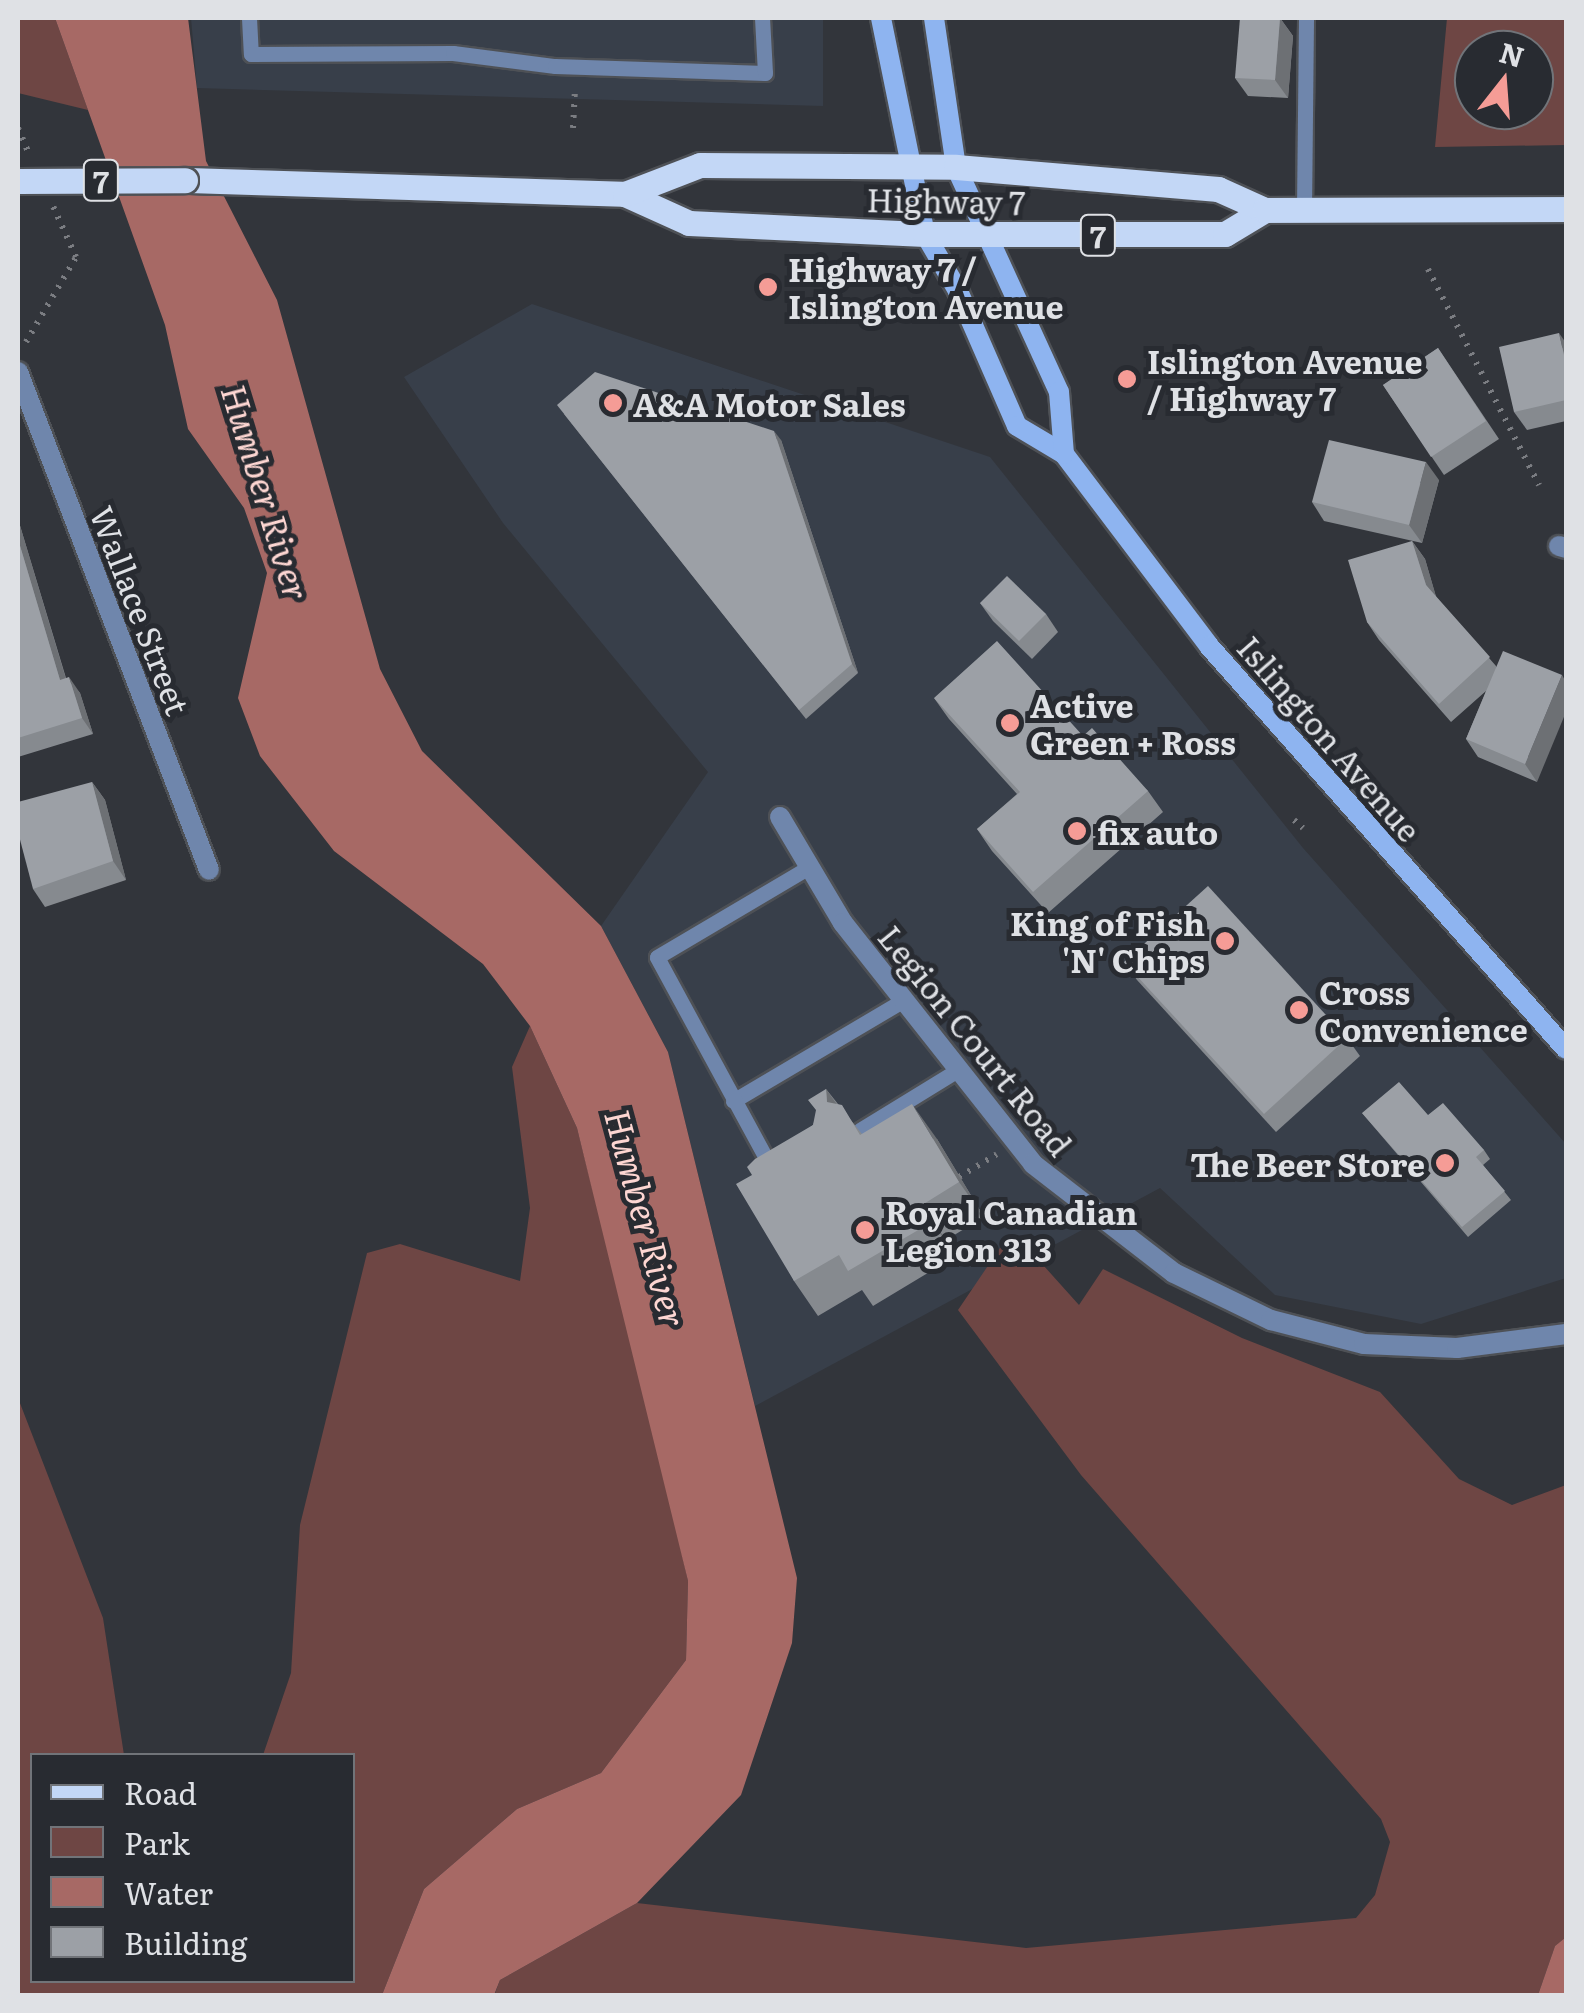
<!DOCTYPE html>
<html>
<head>
<meta charset="utf-8">
<style>
	body { margin:0 }
	#map { position:relative; width:1584px; height:2013px; overflow:hidden; background:#32353b; font-family:Literata,serif }
	div>[style] { position:absolute }
	[style*='--x'] { left:calc(var(--x)*1px); top:calc(var(--y)*1px); width:calc(var(--w)*1px); rotate:calc(var(--a)*1deg) }
	.built>* { inset:0; background:#383f4a }
	.green>* { inset:0; background:#6e4644 }
	.water>* { inset:0; background:#a76965 }
	.path>* { height:6px; margin-top:-3px; transform-origin:0; background:repeating-linear-gradient(90deg,#7b7d82 0 2.5px,transparent 0 10.5px) }
	.roads { filter:drop-shadow(2px 0 #4e5156) drop-shadow(-2px 0 #4e5156) drop-shadow(0 2px #4e5156) drop-shadow(0 -2px #4e5156) }
	.service>* { height:15px; margin:-7.5px; padding:0 7.5px; transform-origin:7.5px; border-radius:7.5px; background:#6f86ac }
	.minor>* { height:20px; margin:-10px; padding:0 10px; transform-origin:10px; border-radius:10px; background:#6f86ac }
	.secondary>* { height:20px; margin:-10px; padding:0 10px; transform-origin:10px; border-radius:10px; background:#8eb4f0 }
	.primary>* { height:25px; margin:-12.5px; padding:0 12.5px; transform-origin:12.5px; border-radius:12.5px; background:#c3d7f6 }
	.bridges { filter:drop-shadow(2px 0 #4e5156) drop-shadow(-2px 0 #4e5156) drop-shadow(0 2px #4e5156) drop-shadow(0 -2px #4e5156) }
	.primary-bridge>* { height:25px; margin:-12.5px; padding:0 12.5px; transform-origin:12.5px; border-radius:12.5px; background:#c3d7f6 }
	.wall>* { inset:0; background:#868a8f }
	.shaded-wall>* { inset:0; background:#6d7074 }
	.building>* { inset:0; background:#9ca0a6 }
	.dots>* { width:28px; height:28px; translate:-50% -50%; box-sizing:border-box; border:5px solid #282b31; border-radius:50% }
	span { translate:-50% -50%; white-space:nowrap; text-align:center; line-height:1.15; -webkit-text-stroke:10px #282b31; paint-order:stroke }
	.shield-label span { padding:2px 8px; background:#282b31; border:2px solid; border-radius:8px; -webkit-text-stroke-width:0 }
	.shield-label { font-size:30px; color:#dfe1e5; font-weight:700 }
	.street-label { font-size:32px; color:#dfe1e5 }
	.poi-label { font-size:32px; color:#dfe1e5; font-weight:700 }
	.left { translate:0 -50%; text-align:left }
	.right { translate:-100% -50%; text-align:right }
	.water-label { font-size:35px; color:#fdd6d2; font-style:italic }
	.frame { position:absolute; inset:0; border:20px solid #dfe1e5; pointer-events:none }
	.legend { position:absolute; left:30px; top:1753px; width:325px; height:230px; box-sizing:border-box; background:#282b31; border:2px solid #717479; margin:0; padding:12px 18px; list-style:none; font-size:30px; color:#dfe1e5 }
	.legend li { display:flex; align-items:center; gap:20px; height:50px }
	.legend b { width:50px; border:2px solid #717479 }
	.north { position:absolute; left:1454px; top:30px; width:100px; height:100px; box-sizing:border-box; background:#282b31; border:2px solid #717479; border-radius:50%; rotate:17deg; font-size:28px; font-weight:700; line-height:40px; text-align:center; color:#dfe1e5 }
	.north::after { content:''; display:block; margin:auto; width:35px; height:45px; background:#f59c96; clip-path:polygon(50% 0,100% 100%,50% 72%,0 100%) }
</style>
</head>
<body>
<div id="map">
	<div class="built">
		<i style="clip-path:polygon(191px 18px,823px 18px,823px 106px,197px 88px)"></i>
		<i style="clip-path:polygon(532px 304px,990px 457px,1303px 848px,1566px 1144px,1566px 1278px,1421px 1324px,1275px 1295px,1160px 1188px,755px 1406px,668px 1052px,601px 926px,708px 772px,503px 523px,404px 377px)"></i>
	</div>
	<div class="green">
		<i style="clip-path:polygon(18px 18px,55px 18px,88px 110px,18px 93px)"></i>
		<i style="clip-path:polygon(evenodd,1447px 18px,1566px 18px,1566px 145px,1435px 147px,1447px 18px,1474px 50px,1534px 50px,1534px 110px,1474px 110px,1474px 50px)"></i>
		<i style="clip-path:polygon(530px 1026px,577px 1128px,657px 1443px,688px 1581px,686px 1660px,601px 1773px,517px 1809px,424px 1889px,382px 1995px,18px 1995px,18px 1398px,103px 1618px,124px 1755px,32px 1756px,32px 1980px,352px 1980px,352px 1756px,263px 1755px,291px 1673px,300px 1525px,367px 1253px,400px 1244px,520px 1281px,530px 1208px,512px 1067px)"></i>
		<i style="clip-path:polygon(1002px 1245px,1026px 1246px,1079px 1305px,1103px 1269px,1242px 1338px,1380px 1392px,1459px 1479px,1512px 1505px,1566px 1485px,1566px 1937px,1555px 1946px,1538px 1995px,494px 1996px,500px 1980px,637px 1903px,1026px 1948px,1356px 1918px,1375px 1895px,1390px 1842px,1381px 1819px,1081px 1475px,958px 1310px)"></i>
	</div>
	<div class="water">
		<i style="clip-path:polygon(55px 18px,188px 18px,206px 161px,277px 300px,380px 669px,422px 751px,601px 926px,668px 1052px,797px 1578px,792px 1643px,741px 1795px,637px 1903px,500px 1980px,494px 1995px,382px 1995px,424px 1889px,517px 1809px,601px 1773px,686px 1660px,688px 1581px,577px 1128px,530px 1026px,483px 964px,334px 851px,260px 756px,238px 698px,267px 573px,244px 508px,188px 429px,165px 325px)"></i>
		<i style="clip-path:polygon(1566px 1937px,1566px 1995px,1538px 1995px,1555px 1946px)"></i>
	</div>
	<div class="path">
		<i style="--x:18;--y:128;--w:28;--a:67"></i>
		<i style="--x:573;--y:128;--w:40;--a:-87.1"></i>
		<i style="--x:1428;--y:269;--w:243;--a:62.8"></i>
		<i style="--x:26;--y:342;--w:99;--a:-59.5"></i>
		<i style="--x:76;--y:257;--w:56;--a:-114.3"></i>
		<i style="--x:1294;--y:820;--w:12;--a:42"></i>
		<i style="--x:959;--y:1177;--w:44;--a:-31.2"></i>
	</div>
	<div class="roads">
		<div class="service">
			<i style="--x:249;--y:18;--w:36;--a:87"></i>
			<i style="--x:251;--y:54;--w:202;--a:-0.3"></i>
			<i style="--x:453;--y:53;--w:103;--a:7.3"></i>
			<i style="--x:555;--y:66;--w:210;--a:1.9"></i>
			<i style="--x:765;--y:73;--w:55;--a:-93.1"></i>
			<i style="--x:1304;--y:210;--w:192;--a:-89.4"></i>
			<i style="--x:733;--y:1101;--w:196;--a:-30.6"></i>
			<i style="--x:860;--y:1130;--w:113;--a:-31.6"></i>
			<i style="--x:773;--y:1171;--w:243;--a:-118.5"></i>
			<i style="--x:657;--y:957;--w:177;--a:-30.6"></i>
		</div>
		<div class="minor">
			<i style="--x:18;--y:372;--w:533;--a:69.02"></i>
			<i style="--x:1559;--y:546;--w:7;--a:16"></i>
			<i style="--x:780;--y:817;--w:123;--a:59.3"></i>
			<i style="--x:843;--y:923;--w:307;--a:51.7"></i>
			<i style="--x:1033;--y:1164;--w:178;--a:37.7"></i>
			<i style="--x:1174;--y:1273;--w:108;--a:25.9"></i>
			<i style="--x:1271;--y:1320;--w:96;--a:14.5"></i>
			<i style="--x:1364;--y:1344;--w:93;--a:2.5"></i>
			<i style="--x:1457;--y:1348;--w:110;--a:-7.3"></i>
		</div>
		<div class="secondary">
			<i style="--x:881;--y:18;--w:220;--a:78.5"></i>
			<i style="--x:925;--y:234;--w:66;--a:59.9"></i>
			<i style="--x:958;--y:291;--w:147;--a:66.4"></i>
			<i style="--x:1017;--y:426;--w:55;--a:30.8"></i>
			<i style="--x:1064;--y:454;--w:241;--a:52.9"></i>
			<i style="--x:1209;--y:646;--w:538;--a:48.46"></i>
			<i style="--x:934;--y:18;--w:151;--a:81.6"></i>
			<i style="--x:956;--y:167;--w:247;--a:65.4"></i>
			<i style="--x:1059;--y:392;--w:62;--a:85.4"></i>
		</div>
		<div class="primary">
			<i style="--x:185;--y:180;--w:440;--a:1.8"></i>
			<i style="--x:625;--y:194;--w:70;--a:24.4"></i>
			<i style="--x:689;--y:223;--w:236;--a:2.7"></i>
			<i style="--x:925;--y:234;--w:300;--a:0"></i>
			<i style="--x:1225;--y:234;--w:47;--a:-31"></i>
			<i style="--x:625;--y:194;--w:80;--a:-21.1"></i>
			<i style="--x:700;--y:165;--w:256;--a:0.4"></i>
			<i style="--x:956;--y:167;--w:263;--a:4.8"></i>
			<i style="--x:1218;--y:189;--w:51;--a:24.1"></i>
			<i style="--x:1265;--y:210;--w:301;--a:-0.2"></i>
		</div>
	</div>
	<div class="bridges">
		<div class="primary-bridge">
			<i style="--x:18;--y:181;--w:167;--a:-0.3"></i>
		</div>
	</div>
	<div class="wall">
		<i style="clip-path:polygon(1280px 18px,1293px 36px,1288px 98px,1248px 96px,1235px 78px)"></i>
		<i style="clip-path:polygon(1566px 343px,1566px 421px,1527px 430px,1514px 412px)"></i>
		<i style="clip-path:polygon(1438px 348px,1499px 439px,1444px 475px,1383px 385px)"></i>
		<i style="clip-path:polygon(564px 414px,781px 440px,858px 673px,806px 719px)"></i>
		<i style="clip-path:polygon(1439px 480px,1422px 543px,1324px 521px,1312px 502px)"></i>
		<i style="clip-path:polygon(18px 519px,66px 678px,80px 693px,93px 734px,18px 757px)"></i>
		<i style="clip-path:polygon(1412px 541px,1425px 559px,1436px 597px,1496px 666px,1537px 782px,1478px 757px,1466px 739px,1486px 691px,1451px 722px,1379px 640px,1367px 622px)"></i>
		<i style="clip-path:polygon(980px 603px,1046px 614px,1058px 632px,1032px 659px,993px 621px)"></i>
		<i style="clip-path:polygon(934px 698px,1083px 736px,1148px 791px,1163px 812px,1048px 913px,992px 851px,977px 829px,1017px 794px,949px 719px)"></i>
		<i style="clip-path:polygon(92px 782px,105px 800px,126px 880px,45px 907px,33px 889px)"></i>
		<i style="clip-path:polygon(1124px 962px,1347px 1038px,1360px 1056px,1276px 1132px,1137px 980px)"></i>
		<i style="clip-path:polygon(826px 1089px,862px 1134px,937px 1139px,984px 1217px,946px 1240px,956px 1256px,873px 1306px,862px 1290px,818px 1316px,794px 1281px,752px 1175px,813px 1125px)"></i>
		<i style="clip-path:polygon(1362px 1113px,1428px 1115px,1484px 1150px,1490px 1159px,1483px 1165px,1511px 1200px,1468px 1237px)"></i>
	</div>
	<div class="shaded-wall">
		<i style="clip-path:polygon(1280px 18px,1293px 36px,1288px 98px,1275px 80px)"></i>
		<i style="clip-path:polygon(1559px 333px,1566px 343px,1566px 364px)"></i>
		<i style="clip-path:polygon(774px 431px,781px 440px,858px 673px,852px 664px)"></i>
		<i style="clip-path:polygon(1426px 462px,1439px 480px,1422px 543px,1409px 525px)"></i>
		<i style="clip-path:polygon(18px 519px,71px 696px,60px 680px,18px 539px)"></i>
		<i style="clip-path:polygon(1412px 541px,1425px 559px,1438px 603px,1426px 585px)"></i>
		<i style="clip-path:polygon(1562px 675px,1566px 682px,1566px 712px,1537px 782px,1525px 764px)"></i>
		<i style="clip-path:polygon(69px 677px,80px 693px,93px 734px,82px 718px)"></i>
		<i style="clip-path:polygon(92px 782px,105px 800px,126px 880px,113px 861px)"></i>
		<i style="clip-path:polygon(826px 1089px,851px 1124px,827px 1102px)"></i>
		<i style="clip-path:polygon(912px 1104px,937px 1139px,984px 1217px,959px 1182px)"></i>
		<i style="clip-path:polygon(922px 1205px,946px 1240px,956px 1256px,932px 1222px)"></i>
	</div>
	<div class="building">
		<i style="clip-path:polygon(1240px 18px,1280px 18px,1275px 80px,1235px 78px)"></i>
		<i style="clip-path:polygon(1559px 333px,1566px 364px,1566px 400px,1514px 412px,1499px 347px)"></i>
		<i style="clip-path:polygon(1438px 348px,1486px 421px,1431px 457px,1383px 385px)"></i>
		<i style="clip-path:polygon(595px 372px,774px 431px,852px 664px,799px 710px,557px 405px)"></i>
		<i style="clip-path:polygon(1329px 440px,1426px 462px,1409px 525px,1312px 502px)"></i>
		<i style="clip-path:polygon(18px 539px,60px 680px,69px 677px,82px 718px,18px 738px)"></i>
		<i style="clip-path:polygon(1412px 541px,1426px 585px,1490px 657px,1439px 704px,1367px 622px,1348px 560px)"></i>
		<i style="clip-path:polygon(1007px 576px,1046px 614px,1019px 641px,980px 603px)"></i>
		<i style="clip-path:polygon(997px 641px,1083px 736px,1092px 728px,1148px 791px,1033px 892px,977px 829px,1020px 792px,934px 698px)"></i>
		<i style="clip-path:polygon(1503px 651px,1562px 675px,1525px 764px,1466px 739px)"></i>
		<i style="clip-path:polygon(92px 782px,113px 861px,33px 889px,18px 832px,18px 802px)"></i>
		<i style="clip-path:polygon(1208px 886px,1347px 1038px,1264px 1114px,1124px 962px)"></i>
		<i style="clip-path:polygon(1399px 1082px,1428px 1115px,1443px 1103px,1484px 1150px,1476px 1157px,1505px 1191px,1462px 1227px,1362px 1113px)"></i>
		<i style="clip-path:polygon(826px 1089px,827px 1102px,842px 1105px,860px 1135px,912px 1104px,959px 1182px,922px 1205px,932px 1222px,848px 1271px,839px 1255px,794px 1281px,736px 1184px,752px 1175px,747px 1167px,755px 1159px,813px 1125px,816px 1110px,808px 1100px)"></i>
	</div>
	<div class="dots">
		<i style="left:768px;top:287px;background:#f59c96"></i>
		<i style="left:1127px;top:379px;background:#f59c96"></i>
		<i style="left:613px;top:403px;background:#f59c96"></i>
		<i style="left:1010px;top:723px;background:#f59c96"></i>
		<i style="left:1077px;top:831px;background:#f59c96"></i>
		<i style="left:1225px;top:941px;background:#f59c96"></i>
		<i style="left:1299px;top:1010px;background:#f59c96"></i>
		<i style="left:1445px;top:1163px;background:#f59c96"></i>
		<i style="left:865px;top:1230px;background:#f59c96"></i>
	</div>
	<div class="shield-label">
		<span style="left:101px;top:180px">7</span>
		<span style="left:1098px;top:235px">7</span>
	</div>
	<div class="street-label">
		<span style="left:946px;top:200px;rotate:1deg">Highway 7</span>
		<span style="left:141px;top:610px;rotate:69deg">Wallace Street</span>
		<span style="left:1330px;top:738px;rotate:49deg">Islington Avenue</span>
		<span style="left:976px;top:1040px;rotate:51deg">Legion Court Road</span>
	</div>
	<div class="poi-label">
		<span class="left" style="left:788px;top:287px">Highway 7 /<br>Islington Avenue</span>
		<span class="left" style="left:1147px;top:379px">Islington Avenue<br>/ Highway 7</span>
		<span class="left" style="left:633px;top:403px">A&amp;A Motor Sales</span>
		<span class="left" style="left:1030px;top:723px">Active<br>Green + Ross</span>
		<span class="left" style="left:1097px;top:831px">fix auto</span>
		<span class="right" style="left:1205px;top:941px">King of Fish<br>'N' Chips</span>
		<span class="left" style="left:1319px;top:1010px">Cross<br>Convenience</span>
		<span class="right" style="left:1425px;top:1163px">The Beer Store</span>
		<span class="left" style="left:885px;top:1230px">Royal Canadian<br>Legion 313</span>
	</div>
	<div class="water-label">
		<span style="left:267px;top:492px;rotate:73deg">Humber River</span>
		<span style="left:647px;top:1218px;rotate:75deg">Humber River</span>
	</div>
	<div class="frame"></div>
	<ul class="legend">
	<li><b style="height:12px;background:#c3d7f6"></b>Road</li>
	<li><b style="height:28px;background:#6e4644"></b>Park</li>
	<li><b style="height:28px;background:#a76965"></b>Water</li>
	<li><b style="height:28px;background:#9ca0a6"></b>Building</li>
	</ul>
	<div class="north">N</div>
</div>
</body>
</html>
